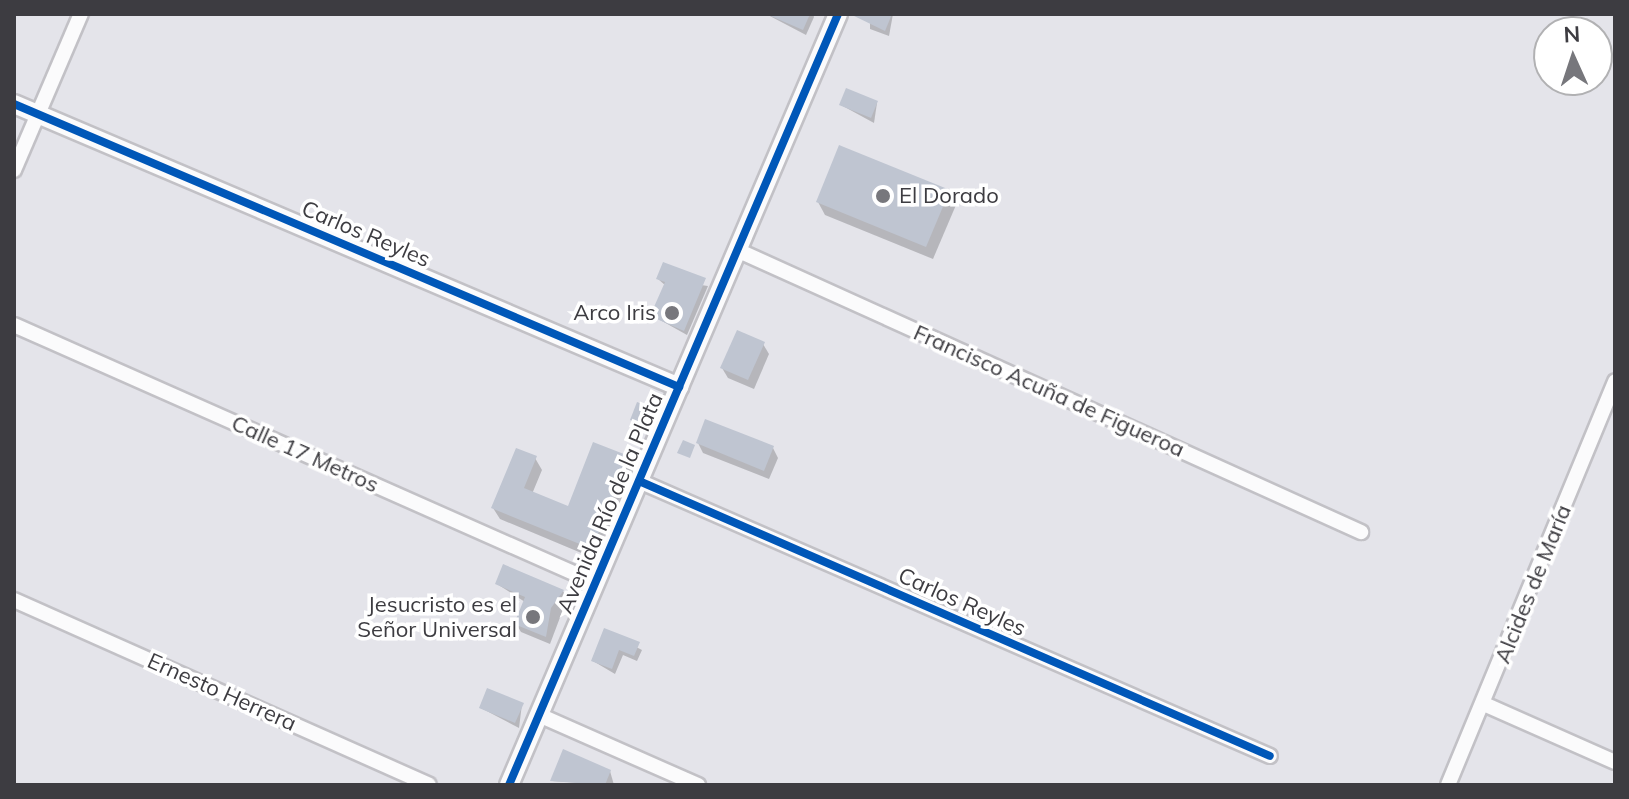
<!DOCTYPE html>
<html>
<head>
<meta charset="utf-8">
<style>
	body { margin:0 }
	#map { position:relative; width:1629px; height:799px; overflow:hidden; background:#e4e4ea; font-family:Mulish,sans-serif }
	div>[style] { position:absolute }
	[style*='--x'] { left:calc(var(--x)*1px); top:calc(var(--y)*1px); width:calc(var(--w)*1px); rotate:calc(var(--a)*1deg) }
	.shadow>* { inset:0; background:#0003 }
	.building>* { inset:0; background:#bfc5d1 }
	.roads { filter:drop-shadow(2px 0 #c2c1c6) drop-shadow(-2px 0 #c2c1c6) drop-shadow(0 2px #c2c1c6) drop-shadow(0 -2px #c2c1c6) }
	.minor>* { height:14px; margin:-7px; padding:0 7px; transform-origin:7px; border-radius:7px; background:#fbfbfc }
	.tertiary>* { height:18px; margin:-9px; padding:0 9px; transform-origin:9px; border-radius:9px; background:#fbfbfc }
	.cycleway>* { height:8px; margin:-4px; padding:0 4px; transform-origin:4px; border-radius:4px; background:#0057b8 }
	.dots>* { width:22px; height:22px; translate:-50% -50%; box-sizing:border-box; border:4px solid #fff; border-radius:50% }
	span { translate:-50% -50%; white-space:nowrap; text-align:center; line-height:1.15; -webkit-text-stroke:7px #fff; paint-order:stroke }
	.poi-label { font-size:22px; color:#3d3c41 }
	.left { translate:0 -50%; text-align:left }
	.right { translate:-100% -50%; text-align:right }
	.street-label { font-size:22px; color:#3d3c41 }
	.frame { position:absolute; inset:0; border:16px solid #3d3c41; pointer-events:none }
	.north { position:absolute; left:1533px; top:16px; width:80px; height:80px; box-sizing:border-box; background:#fff; border:2px solid #b1b1b3; border-radius:50%; rotate:357deg; font-size:22px; font-weight:700; line-height:32px; text-align:center; color:#3d3c41 }
	.north::after { content:''; display:block; margin:auto; width:28px; height:36px; background:#77777c; clip-path:polygon(50% 0,100% 100%,50% 72%,0 100%) }
</style>
</head>
<body>
<div id="map">
	<div class="shadow">
		<i style="clip-path:polygon(766px 14px,813px 14px,814px 17px,806px 35px)"></i>
		<i style="clip-path:polygon(870px 14px,893px 14px,889px 36px,870px 29px)"></i>
		<i style="clip-path:polygon(877px 103px,874px 123px,841px 105px)"></i>
		<i style="clip-path:polygon(948px 192px,956px 205px,933px 259px,825px 215px,818px 202px)"></i>
		<i style="clip-path:polygon(658px 279px,708px 286px,687px 335px,653px 316px,666px 286px)"></i>
		<i style="clip-path:polygon(763px 344px,769px 354px,754px 389px,728px 378px,722px 368px)"></i>
		<i style="clip-path:polygon(655px 411px,652px 432px,636px 426px,632px 420px)"></i>
		<i style="clip-path:polygon(698px 443px,773px 448px,778px 458px,769px 479px,703px 453px)"></i>
		<i style="clip-path:polygon(535px 458px,542px 470px,532px 494px,569px 509px,628px 458px,635px 470px,598px 560px,500px 519px,493px 508px)"></i>
		<i style="clip-path:polygon(497px 584px,563px 591px,567px 599px,550px 644px,521px 632px,516px 624px,525px 602px)"></i>
		<i style="clip-path:polygon(605px 631px,642px 650px,637px 661px,623px 655px,615px 674px,593px 661px)"></i>
		<i style="clip-path:polygon(522px 704px,519px 728px,481px 708px)"></i>
		<i style="clip-path:polygon(610px 771px,614px 785px,552px 781px)"></i>
	</div>
	<div class="building">
		<i style="clip-path:polygon(766px 14px,810px 14px,803px 30px)"></i>
		<i style="clip-path:polygon(850px 14px,892px 14px,885px 31px)"></i>
		<i style="clip-path:polygon(846px 88px,878px 101px,871px 118px,839px 105px)"></i>
		<i style="clip-path:polygon(839px 145px,950px 190px,926px 247px,816px 202px)"></i>
		<i style="clip-path:polygon(663px 262px,706px 278px,684px 331px,650px 316px,665px 282px,656px 279px)"></i>
		<i style="clip-path:polygon(737px 330px,765px 342px,748px 380px,720px 368px)"></i>
		<i style="clip-path:polygon(637px 402px,656px 409px,649px 427px,630px 420px)"></i>
		<i style="clip-path:polygon(705px 419px,774px 446px,764px 471px,696px 443px)"></i>
		<i style="clip-path:polygon(683px 440px,695px 445px,690px 458px,677px 453px)"></i>
		<i style="clip-path:polygon(593px 442px,629px 456px,592px 549px,491px 508px,516px 448px,537px 456px,524px 488px,568px 506px)"></i>
		<i style="clip-path:polygon(503px 564px,564px 590px,551px 608px,546px 637px,514px 624px,525px 597px,495px 584px)"></i>
		<i style="clip-path:polygon(604px 628px,640px 642px,634px 656px,619px 650px,612px 669px,591px 661px)"></i>
		<i style="clip-path:polygon(487px 688px,524px 703px,515px 723px,479px 708px)"></i>
		<i style="clip-path:polygon(563px 749px,611px 770px,605px 785px,550px 781px)"></i>
	</div>
	<div class="roads">
		<div class="minor">
			<i style="--x:14;--y:170;--w:170;--a:-66.8"></i>
			<i style="--x:737;--y:250;--w:685;--a:24.32"></i>
			<i style="--x:14;--y:325;--w:637;--a:23.91"></i>
			<i style="--x:639;--y:481;--w:688;--a:23.55"></i>
			<i style="--x:14;--y:600;--w:454;--a:24"></i>
			<i style="--x:1484;--y:704;--w:143;--a:23.9"></i>
			<i style="--x:539;--y:715;--w:174;--a:23.8"></i>
			<i style="--x:1448;--y:785;--w:437;--a:-67.5"></i>
		</div>
		<div class="tertiary">
			<i style="--x:14;--y:104;--w:723;--a:23.05"></i>
			<i style="--x:509;--y:785;--w:838;--a:-66.89"></i>
		</div>
	</div>
	<div class="cycleway">
		<i style="--x:14;--y:104;--w:723;--a:23.05"></i>
		<i style="--x:639;--y:481;--w:688;--a:23.55"></i>
		<i style="--x:509;--y:785;--w:838;--a:-66.89"></i>
	</div>
	<div class="dots">
		<i style="left:883px;top:196px;background:#77777c"></i>
		<i style="left:672px;top:313px;background:#77777c"></i>
		<i style="left:533px;top:617px;background:#77777c"></i>
	</div>
	<div class="poi-label">
		<span class="left" style="left:899px;top:196px">El Dorado</span>
		<span class="right" style="left:656px;top:313px">Arco Iris</span>
		<span class="right" style="left:517px;top:617px">Jesucristo es el<br>Señor Universal</span>
	</div>
	<div class="street-label">
		<span style="left:366px;top:234px;rotate:23deg">Carlos Reyles</span>
		<span style="left:1049px;top:391px;rotate:24deg">Francisco Acuña de Figueroa</span>
		<span style="left:305px;top:454px;rotate:24deg">Calle 17 Metros</span>
		<span style="left:610px;top:503px;rotate:-67deg">Avenida Río de la Plata</span>
		<span style="left:1533px;top:584px;rotate:-68deg">Alcides de María</span>
		<span style="left:962px;top:602px;rotate:24deg">Carlos Reyles</span>
		<span style="left:222px;top:692px;rotate:24deg">Ernesto Herrera</span>
	</div>
	<div class="frame"></div>
	<div class="north">N</div>
</div>
</body>
</html>
